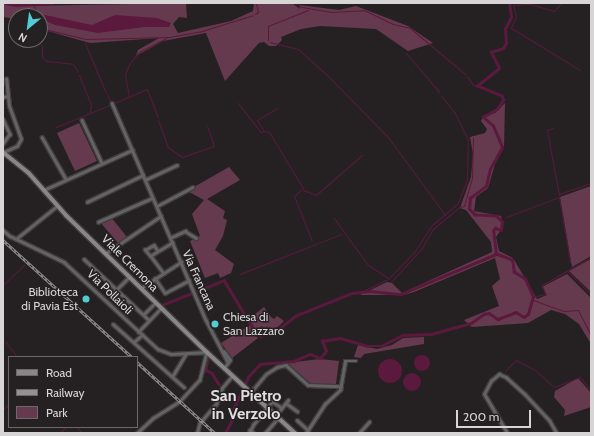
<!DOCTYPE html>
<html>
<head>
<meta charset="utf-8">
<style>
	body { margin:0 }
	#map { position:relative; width:594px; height:436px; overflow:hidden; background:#252123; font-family:Cabin,sans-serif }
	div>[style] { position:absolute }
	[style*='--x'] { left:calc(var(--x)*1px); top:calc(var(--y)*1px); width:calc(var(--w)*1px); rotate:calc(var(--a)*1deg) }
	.green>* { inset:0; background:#663a4e }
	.water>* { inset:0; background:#5b193d }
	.round { border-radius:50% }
	.stream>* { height:1px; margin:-0.5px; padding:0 0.5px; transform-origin:0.5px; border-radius:0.5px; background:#5b193d }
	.canal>* { height:2.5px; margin:-1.25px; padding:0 1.25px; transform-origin:1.25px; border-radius:1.25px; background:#5b193d }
	.roads { filter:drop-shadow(1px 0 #413e40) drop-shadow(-1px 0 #413e40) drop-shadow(0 1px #413e40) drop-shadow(0 -1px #413e40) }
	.street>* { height:2.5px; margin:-1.25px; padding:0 1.25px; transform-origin:1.25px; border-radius:1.25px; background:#646263 }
	.secondary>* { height:3.5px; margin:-1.75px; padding:0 1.75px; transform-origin:1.75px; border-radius:1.75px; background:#898687 }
	.rail>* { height:2.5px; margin-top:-1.25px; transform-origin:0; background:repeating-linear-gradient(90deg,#252123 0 3px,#949193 0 6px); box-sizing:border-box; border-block:1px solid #949193 }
	.dots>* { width:11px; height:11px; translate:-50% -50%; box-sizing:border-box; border:2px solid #252123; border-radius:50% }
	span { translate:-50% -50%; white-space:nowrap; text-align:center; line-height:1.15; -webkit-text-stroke:3px #252123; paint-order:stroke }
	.street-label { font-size:12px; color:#d7d5d6 }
	.poi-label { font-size:12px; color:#d7d5d6 }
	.right { translate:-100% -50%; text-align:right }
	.left { translate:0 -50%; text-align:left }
	.district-label { font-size:16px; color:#e2dddf; font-weight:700 }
	.frame { position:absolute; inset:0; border:4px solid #d7d5d6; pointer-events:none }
	.legend { position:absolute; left:8px; top:356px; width:130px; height:72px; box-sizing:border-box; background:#252123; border:1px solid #6c696b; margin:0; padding:5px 7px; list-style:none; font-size:12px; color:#d7d5d6 }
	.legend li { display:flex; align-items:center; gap:8px; height:20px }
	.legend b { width:20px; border:1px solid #6c696b }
	.north { position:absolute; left:8px; top:8px; width:40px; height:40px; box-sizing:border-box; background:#252123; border:1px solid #6c696b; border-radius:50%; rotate:209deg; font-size:11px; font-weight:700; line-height:16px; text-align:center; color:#d7d5d6 }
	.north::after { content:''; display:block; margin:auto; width:14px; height:18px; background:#51ccd3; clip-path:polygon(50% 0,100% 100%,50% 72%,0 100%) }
	.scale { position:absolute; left:456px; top:410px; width:75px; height:18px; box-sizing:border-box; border:2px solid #d7d5d6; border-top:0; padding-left:5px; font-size:12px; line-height:14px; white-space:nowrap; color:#d7d5d6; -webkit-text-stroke:3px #252123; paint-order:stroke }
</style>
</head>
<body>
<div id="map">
	<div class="green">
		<i style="clip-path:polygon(3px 3px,22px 6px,186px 3px,187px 18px,179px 17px,173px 24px,178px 33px,231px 21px,253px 11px,254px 3px,292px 3px,300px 9px,299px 5px,339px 10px,356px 6px,408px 26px,433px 43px,408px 51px,376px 29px,320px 26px,301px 29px,281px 37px,282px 40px,276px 46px,269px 46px,264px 42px,259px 43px,225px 81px,206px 33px,163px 41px,136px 56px,138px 50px,159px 38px,90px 43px,44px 30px,40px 36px,40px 16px,16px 16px,16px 19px,3px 17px)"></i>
		<i style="clip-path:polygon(505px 103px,504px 147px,495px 164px,488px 188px,476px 197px,474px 211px,501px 216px,503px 227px,496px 237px,499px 251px,513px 258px,537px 299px,547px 295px,542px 287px,567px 274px,591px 298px,591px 344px,579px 324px,565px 314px,551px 310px,528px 323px,472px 327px,464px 320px,499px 306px,492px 286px,500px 279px,495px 258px,414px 292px,404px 295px,360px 295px,387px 282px,392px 283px,402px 293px,492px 252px,491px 242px,466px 210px,460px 208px,471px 177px,473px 154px,470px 137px,485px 133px,487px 129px,481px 121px,484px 115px,495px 113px)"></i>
		<i style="clip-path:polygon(79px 123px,97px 161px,75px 171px,57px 133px)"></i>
		<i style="clip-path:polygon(229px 167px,240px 180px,207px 199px,225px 211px,223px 218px,227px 220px,223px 236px,215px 250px,234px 264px,231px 273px,220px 278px,218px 273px,205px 278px,190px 241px,200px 236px,192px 214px,204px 200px,187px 191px)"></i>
		<i style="clip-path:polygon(591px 186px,591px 256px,572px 267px,560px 197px)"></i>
		<i style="clip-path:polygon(111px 217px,127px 237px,118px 243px,100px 222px)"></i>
		<i style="clip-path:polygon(591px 259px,591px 292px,569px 271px)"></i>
		<i style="clip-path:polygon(264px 307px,271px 317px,274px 319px,277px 316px,284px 321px,278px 327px,259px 335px,249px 319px)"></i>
		<i style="clip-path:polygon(250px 325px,258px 338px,232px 358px,221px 343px)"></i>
		<i style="clip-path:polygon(424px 337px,424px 344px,364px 354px,361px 358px,354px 357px,358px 345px,377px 349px,392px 345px,403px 338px)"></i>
		<i style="clip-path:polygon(320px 359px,339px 361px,336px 384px,315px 387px,287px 363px)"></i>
		<i style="clip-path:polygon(578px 378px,591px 393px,591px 407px,564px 416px,565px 410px,554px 397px,555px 391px)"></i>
	</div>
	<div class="water">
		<i style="clip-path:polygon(45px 15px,92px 25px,115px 15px,157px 18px,171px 23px,169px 27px,145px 27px,98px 33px,55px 25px,44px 20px,43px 16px)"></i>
		<i class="round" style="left:414px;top:355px;width:16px;height:16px"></i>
		<i class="round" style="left:378px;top:359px;width:24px;height:24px"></i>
		<i class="round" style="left:403px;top:373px;width:18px;height:18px"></i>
	</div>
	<div class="stream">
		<i style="--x:294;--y:3;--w:9;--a:27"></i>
		<i style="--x:302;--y:7;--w:28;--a:10"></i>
		<i style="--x:330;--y:12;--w:34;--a:-3"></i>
		<i style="--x:364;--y:10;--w:32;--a:26"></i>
		<i style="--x:393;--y:24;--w:17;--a:13"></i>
		<i style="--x:410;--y:28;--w:72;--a:39.9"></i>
		<i style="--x:561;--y:3;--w:11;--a:131"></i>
		<i style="--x:554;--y:11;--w:26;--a:-164"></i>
		<i style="--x:529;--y:4;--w:16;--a:176"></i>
		<i style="--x:513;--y:5;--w:11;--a:75"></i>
		<i style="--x:516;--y:16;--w:13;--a:113"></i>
		<i style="--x:511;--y:28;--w:81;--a:31.3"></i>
		<i style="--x:33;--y:4;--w:8;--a:67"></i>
		<i style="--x:36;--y:11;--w:9;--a:36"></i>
		<i style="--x:255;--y:14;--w:4;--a:-34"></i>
		<i style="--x:258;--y:12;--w:9;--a:-103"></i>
		<i style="--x:40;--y:28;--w:47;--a:13.4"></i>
		<i style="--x:86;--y:39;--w:83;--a:-1.4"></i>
		<i style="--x:169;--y:37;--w:34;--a:-10"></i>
		<i style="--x:202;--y:31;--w:53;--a:-17.4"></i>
		<i style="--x:38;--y:40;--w:7;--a:56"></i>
		<i style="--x:42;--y:46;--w:11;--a:90"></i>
		<i style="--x:42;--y:57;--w:6;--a:45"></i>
		<i style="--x:46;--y:61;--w:27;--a:6"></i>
		<i style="--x:73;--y:64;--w:9;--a:58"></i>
		<i style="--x:268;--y:40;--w:14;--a:-90"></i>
		<i style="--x:268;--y:26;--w:43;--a:-21.8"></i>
		<i style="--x:270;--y:42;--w:29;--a:14"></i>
		<i style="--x:298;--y:49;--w:39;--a:42"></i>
		<i style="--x:327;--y:75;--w:87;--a:45.5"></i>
		<i style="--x:388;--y:137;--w:97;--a:53.8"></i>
		<i style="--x:85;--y:43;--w:54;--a:67.2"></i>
		<i style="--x:406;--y:53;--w:52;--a:49.6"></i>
		<i style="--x:79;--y:75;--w:32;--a:68"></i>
		<i style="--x:91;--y:105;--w:7;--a:98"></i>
		<i style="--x:467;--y:76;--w:11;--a:56"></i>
		<i style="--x:473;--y:85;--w:4;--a:14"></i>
		<i style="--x:129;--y:97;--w:23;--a:-100"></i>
		<i style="--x:125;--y:74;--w:12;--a:-66"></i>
		<i style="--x:130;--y:63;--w:14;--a:-51"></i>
		<i style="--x:139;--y:52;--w:31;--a:-27"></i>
		<i style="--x:114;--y:103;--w:36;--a:-23"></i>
		<i style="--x:147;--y:89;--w:30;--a:69"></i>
		<i style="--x:238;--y:103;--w:37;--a:52"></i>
		<i style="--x:261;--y:132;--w:3;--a:-18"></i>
		<i style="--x:277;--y:108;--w:23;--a:149"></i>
		<i style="--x:257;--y:120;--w:13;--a:58"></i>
		<i style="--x:264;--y:131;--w:5;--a:11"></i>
		<i style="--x:269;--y:132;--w:66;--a:58.7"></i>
		<i style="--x:303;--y:188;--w:12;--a:138"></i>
		<i style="--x:294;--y:196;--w:48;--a:68.2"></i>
		<i style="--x:158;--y:120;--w:29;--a:70"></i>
		<i style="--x:168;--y:147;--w:17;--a:36"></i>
		<i style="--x:182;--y:157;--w:34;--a:-19"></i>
		<i style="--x:214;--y:146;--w:21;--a:-109"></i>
		<i style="--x:56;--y:127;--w:61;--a:-22.3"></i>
		<i style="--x:112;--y:104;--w:10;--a:-119"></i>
		<i style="--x:553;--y:128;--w:6;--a:162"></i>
		<i style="--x:547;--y:130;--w:66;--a:79.5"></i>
		<i style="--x:303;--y:190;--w:14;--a:21"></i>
		<i style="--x:316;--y:195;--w:61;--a:-41"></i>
		<i style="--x:559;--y:194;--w:34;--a:-19"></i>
		<i style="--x:506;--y:217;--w:57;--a:-20.7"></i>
		<i style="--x:559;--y:197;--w:66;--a:80.4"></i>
		<i style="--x:334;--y:218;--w:58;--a:54.1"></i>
		<i style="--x:368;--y:265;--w:24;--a:33"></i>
		<i style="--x:567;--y:271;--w:33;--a:44"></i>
		<i style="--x:240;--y:274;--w:109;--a:-21.6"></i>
		<i style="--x:388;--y:279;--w:39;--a:-46"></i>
		<i style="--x:415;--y:251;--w:31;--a:-57"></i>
		<i style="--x:432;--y:225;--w:34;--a:-40"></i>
		<i style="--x:458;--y:203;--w:26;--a:-69"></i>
		<i style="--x:467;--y:179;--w:39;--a:-89"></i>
		<i style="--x:468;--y:140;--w:30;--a:-116"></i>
		<i style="--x:455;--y:113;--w:22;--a:-129"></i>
		<i style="--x:391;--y:282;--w:46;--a:-47.6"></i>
		<i style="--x:422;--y:248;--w:22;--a:-60"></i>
		<i style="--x:433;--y:229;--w:34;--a:-40"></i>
		<i style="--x:459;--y:207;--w:5;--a:-11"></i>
		<i style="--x:464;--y:206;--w:29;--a:-74"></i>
		<i style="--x:472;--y:178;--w:40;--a:-88.6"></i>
		<i style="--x:3;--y:285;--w:29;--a:-44"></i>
		<i style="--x:361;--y:292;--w:28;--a:-26"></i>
		<i style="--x:533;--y:297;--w:12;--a:-14"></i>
		<i style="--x:545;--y:294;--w:9;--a:-108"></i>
		<i style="--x:542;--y:285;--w:56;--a:-29.7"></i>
		<i style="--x:533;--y:300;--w:33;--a:20"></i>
		<i style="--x:564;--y:311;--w:14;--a:-4"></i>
		<i style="--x:578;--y:310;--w:28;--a:63"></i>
		<i style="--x:5;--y:341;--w:20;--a:53"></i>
		<i style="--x:505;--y:371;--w:16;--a:-45"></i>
		<i style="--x:516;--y:360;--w:21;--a:28"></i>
		<i style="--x:535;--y:370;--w:25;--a:42"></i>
		<i style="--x:554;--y:387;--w:28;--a:-21"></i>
		<i style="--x:580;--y:377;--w:18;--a:52"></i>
		<i style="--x:3;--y:409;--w:8;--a:-40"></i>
		<i style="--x:77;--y:427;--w:8;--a:50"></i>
		<i style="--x:59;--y:433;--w:9;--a:-41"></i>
	</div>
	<div class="canal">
		<i style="--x:6;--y:3;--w:10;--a:11"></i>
		<i style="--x:16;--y:5;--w:36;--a:-3"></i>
		<i style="--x:198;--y:291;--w:28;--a:-23"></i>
		<i style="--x:224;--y:280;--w:62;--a:58.9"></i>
		<i style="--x:256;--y:333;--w:6;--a:31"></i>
		<i style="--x:261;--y:336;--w:22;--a:-24"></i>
		<i style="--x:281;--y:327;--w:18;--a:-38"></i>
		<i style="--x:295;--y:316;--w:61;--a:-22"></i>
		<i style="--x:352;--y:293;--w:18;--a:-6"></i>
		<i style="--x:370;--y:291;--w:31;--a:6"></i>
		<i style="--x:401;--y:294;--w:103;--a:-22.8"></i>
		<i style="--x:162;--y:305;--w:32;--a:-22"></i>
		<i style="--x:208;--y:358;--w:12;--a:99"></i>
		<i style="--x:206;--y:370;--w:7;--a:27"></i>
		<i style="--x:212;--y:373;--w:13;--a:58"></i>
		<i style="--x:196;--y:433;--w:13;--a:-72"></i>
		<i style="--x:225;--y:433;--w:13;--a:-61"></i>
		<i style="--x:231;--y:422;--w:10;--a:-84"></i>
		<i style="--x:232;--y:412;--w:38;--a:-65"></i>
		<i style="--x:248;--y:377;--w:18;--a:-47"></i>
		<i style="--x:260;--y:364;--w:34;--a:-5"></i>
		<i style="--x:294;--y:361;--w:17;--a:-24"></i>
		<i style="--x:310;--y:354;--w:11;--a:22"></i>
		<i style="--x:320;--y:358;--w:9;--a:-49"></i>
		<i style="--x:326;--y:351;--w:11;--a:-112"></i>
		<i style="--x:322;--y:341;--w:18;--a:-9"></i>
		<i style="--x:340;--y:338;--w:29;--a:16"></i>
		<i style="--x:368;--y:346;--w:13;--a:0"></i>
		<i style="--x:381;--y:346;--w:25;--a:-27"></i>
		<i style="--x:403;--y:335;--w:28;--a:-2"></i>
		<i style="--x:431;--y:334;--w:41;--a:-15.4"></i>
		<i style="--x:471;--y:323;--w:16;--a:-35"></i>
		<i style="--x:484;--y:314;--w:5;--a:-11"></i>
		<i style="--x:489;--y:313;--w:11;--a:34"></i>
		<i style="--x:498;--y:319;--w:19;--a:-21"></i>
		<i style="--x:516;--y:312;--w:9;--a:32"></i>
		<i style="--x:524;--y:317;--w:5;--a:-37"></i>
		<i style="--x:528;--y:314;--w:18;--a:-74"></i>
		<i style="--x:533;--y:297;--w:20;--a:-114"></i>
		<i style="--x:525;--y:279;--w:13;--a:-148"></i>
		<i style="--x:514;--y:272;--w:12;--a:-99"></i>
		<i style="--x:512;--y:260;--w:17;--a:-159"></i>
		<i style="--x:496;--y:254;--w:23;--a:-97"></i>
		<i style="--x:493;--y:231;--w:4;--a:-56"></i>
		<i style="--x:495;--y:228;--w:6;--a:18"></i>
		<i style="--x:501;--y:230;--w:8;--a:-83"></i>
		<i style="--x:502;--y:222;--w:8;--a:-135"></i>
		<i style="--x:496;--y:216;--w:21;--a:-177"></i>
		<i style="--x:475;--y:215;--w:8;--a:-135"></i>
		<i style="--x:469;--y:209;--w:11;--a:-85"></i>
		<i style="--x:470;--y:198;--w:20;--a:-37"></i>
		<i style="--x:486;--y:186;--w:17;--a:-77"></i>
		<i style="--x:490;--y:169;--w:25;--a:-61"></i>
		<i style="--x:502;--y:147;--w:23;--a:-113"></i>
		<i style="--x:493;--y:126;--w:13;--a:-138"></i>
		<i style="--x:483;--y:117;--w:16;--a:-30"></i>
		<i style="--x:497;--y:109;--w:11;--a:-56"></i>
		<i style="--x:503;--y:100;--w:4;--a:-104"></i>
		<i style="--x:502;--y:96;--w:27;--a:-158"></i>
		<i style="--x:477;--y:86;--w:28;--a:-39"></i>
		<i style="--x:499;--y:68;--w:18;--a:-117"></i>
		<i style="--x:491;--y:52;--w:13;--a:-18"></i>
		<i style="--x:503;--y:48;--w:6;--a:-59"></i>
		<i style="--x:506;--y:43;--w:14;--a:-94"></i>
		<i style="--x:505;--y:29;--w:13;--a:-63"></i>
		<i style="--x:511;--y:17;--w:14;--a:-98"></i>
	</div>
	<div class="roads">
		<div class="street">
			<i style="--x:3;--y:97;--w:5;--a:-11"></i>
			<i style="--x:112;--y:103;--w:236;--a:66.6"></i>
			<i style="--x:206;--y:320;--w:47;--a:62.4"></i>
			<i style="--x:3;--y:119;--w:17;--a:65"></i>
			<i style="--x:10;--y:134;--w:12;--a:125"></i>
			<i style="--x:82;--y:120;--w:47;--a:65.1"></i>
			<i style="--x:42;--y:137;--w:48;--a:60.3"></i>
			<i style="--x:4;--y:152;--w:14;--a:-25"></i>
			<i style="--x:17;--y:146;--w:8;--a:-60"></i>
			<i style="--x:21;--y:139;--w:35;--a:-110"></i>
			<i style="--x:9;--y:106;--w:27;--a:-96"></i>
			<i style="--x:145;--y:180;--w:35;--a:-25"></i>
			<i style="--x:44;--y:190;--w:97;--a:-24.4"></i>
			<i style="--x:87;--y:202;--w:62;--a:-25.7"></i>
			<i style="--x:157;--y:206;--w:40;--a:-28"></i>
			<i style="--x:98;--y:222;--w:59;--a:-24"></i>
			<i style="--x:3;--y:230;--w:9;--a:41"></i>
			<i style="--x:10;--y:236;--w:60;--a:25.7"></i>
			<i style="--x:64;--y:262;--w:128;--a:42.8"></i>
			<i style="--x:158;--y:349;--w:14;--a:21"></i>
			<i style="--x:171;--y:354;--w:36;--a:-3"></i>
			<i style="--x:207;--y:352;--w:29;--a:104"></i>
			<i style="--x:200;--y:380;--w:26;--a:133"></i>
			<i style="--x:170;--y:238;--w:17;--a:-25"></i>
			<i style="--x:185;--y:231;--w:13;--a:32"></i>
			<i style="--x:16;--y:239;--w:53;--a:-38.8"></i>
			<i style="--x:106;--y:253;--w:66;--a:-33.9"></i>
			<i style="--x:150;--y:256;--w:8;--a:-130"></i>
			<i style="--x:145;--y:250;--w:10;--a:-29"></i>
			<i style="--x:154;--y:245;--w:7;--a:56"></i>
			<i style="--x:84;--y:259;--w:89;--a:43.2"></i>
			<i style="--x:163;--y:273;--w:21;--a:-127"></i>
			<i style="--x:150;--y:256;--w:26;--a:-31"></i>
			<i style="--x:155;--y:278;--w:18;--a:56"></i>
			<i style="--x:165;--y:293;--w:27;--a:-28"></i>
			<i style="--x:141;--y:288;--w:48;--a:-33"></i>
			<i style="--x:111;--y:295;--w:25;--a:-45"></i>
			<i style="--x:144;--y:314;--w:16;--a:-45"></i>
			<i style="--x:113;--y:324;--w:95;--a:41.6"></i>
			<i style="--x:138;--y:332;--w:33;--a:-46"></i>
			<i style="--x:134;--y:342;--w:11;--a:-41"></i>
			<i style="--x:224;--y:368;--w:10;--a:-53"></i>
			<i style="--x:230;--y:360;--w:10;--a:-127"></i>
			<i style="--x:172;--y:377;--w:27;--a:-59"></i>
			<i style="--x:251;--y:392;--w:23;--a:-50"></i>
			<i style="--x:266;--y:374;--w:13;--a:-32"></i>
			<i style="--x:277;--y:367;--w:9;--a:-13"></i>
			<i style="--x:286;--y:365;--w:30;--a:42"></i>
			<i style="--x:308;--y:385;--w:33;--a:2"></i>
			<i style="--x:286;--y:403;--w:14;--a:36"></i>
			<i style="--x:268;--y:408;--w:8;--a:-60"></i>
			<i style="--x:272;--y:401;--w:12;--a:35"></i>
			<i style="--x:276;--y:415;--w:19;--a:-51"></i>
			<i style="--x:203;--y:419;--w:20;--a:-49"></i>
			<i style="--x:216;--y:404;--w:17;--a:-69"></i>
			<i style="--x:222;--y:388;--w:16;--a:-50"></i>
			<i style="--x:297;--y:420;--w:15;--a:42"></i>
			<i style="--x:137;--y:433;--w:22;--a:-43"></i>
			<i style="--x:153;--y:418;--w:31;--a:-32"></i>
			<i style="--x:197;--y:433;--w:11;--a:-75"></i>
			<i style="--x:253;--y:433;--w:4;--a:-146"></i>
			<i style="--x:250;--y:431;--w:7;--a:-63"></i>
			<i style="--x:253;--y:425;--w:22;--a:-51"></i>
			<i style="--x:265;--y:433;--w:20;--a:-49"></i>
			<i style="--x:306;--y:433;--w:35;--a:-57"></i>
			<i style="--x:325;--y:404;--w:21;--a:-43"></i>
			<i style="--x:340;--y:390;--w:29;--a:-80"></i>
			<i style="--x:345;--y:361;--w:11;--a:0"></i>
			<i style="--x:359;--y:433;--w:15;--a:-48"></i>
			<i style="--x:507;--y:433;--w:45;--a:-120.5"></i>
			<i style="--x:484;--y:394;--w:15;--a:-62"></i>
			<i style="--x:491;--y:381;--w:11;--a:-41"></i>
			<i style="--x:499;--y:374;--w:8;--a:23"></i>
			<i style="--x:506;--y:377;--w:24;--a:42"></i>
			<i style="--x:524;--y:393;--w:38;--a:47"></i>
			<i style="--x:550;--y:421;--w:14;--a:60"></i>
		</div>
		<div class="secondary">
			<i style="--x:3;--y:152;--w:33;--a:39"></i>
			<i style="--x:29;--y:173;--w:57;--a:48.5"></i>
			<i style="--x:67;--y:216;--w:195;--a:44.2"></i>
			<i style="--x:207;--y:352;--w:120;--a:42.6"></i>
		</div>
	</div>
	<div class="rail">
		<i style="--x:3;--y:240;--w:174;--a:42.2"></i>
		<i style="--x:137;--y:362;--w:105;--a:42.3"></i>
	</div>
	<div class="dots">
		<i style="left:86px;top:299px;background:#51ccd3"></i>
		<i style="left:215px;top:324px;background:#51ccd3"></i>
	</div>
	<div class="street-label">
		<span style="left:130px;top:263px;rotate:45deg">Viale Cremona</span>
		<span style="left:199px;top:280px;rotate:66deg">Via Francana</span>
		<span style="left:110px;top:292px;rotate:44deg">Via Pollaioli</span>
	</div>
	<div class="poi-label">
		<span class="right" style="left:78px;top:299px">Biblioteca<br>di Pavia Est</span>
		<span class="left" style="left:223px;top:324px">Chiesa di<br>San Lazzaro</span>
	</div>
	<div class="district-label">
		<span style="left:246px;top:405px">San Pietro<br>in Verzolo</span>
	</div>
	<div class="frame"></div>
	<ul class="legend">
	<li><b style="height:5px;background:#898687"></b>Road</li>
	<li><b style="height:5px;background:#949193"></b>Railway</li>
	<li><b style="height:11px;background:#663a4e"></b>Park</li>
	</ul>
	<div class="north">N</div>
	<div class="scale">200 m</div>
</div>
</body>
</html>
